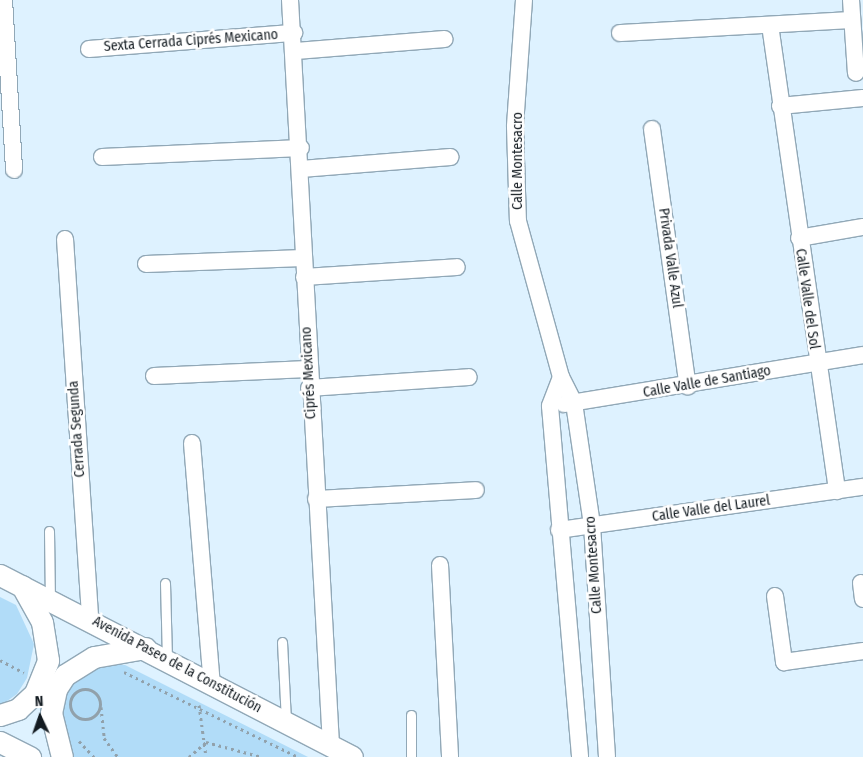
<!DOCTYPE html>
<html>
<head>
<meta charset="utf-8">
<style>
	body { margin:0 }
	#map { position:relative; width:863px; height:757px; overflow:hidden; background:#def2ff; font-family:"Fira Sans Condensed",sans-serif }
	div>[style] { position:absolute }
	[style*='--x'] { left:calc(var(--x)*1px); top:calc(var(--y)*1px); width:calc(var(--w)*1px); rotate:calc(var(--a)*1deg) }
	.green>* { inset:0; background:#b1dcf8 }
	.path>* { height:3px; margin-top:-1.5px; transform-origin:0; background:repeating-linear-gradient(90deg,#91a1ab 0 2.5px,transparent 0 6.5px) }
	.path>.ring { margin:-1.5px; padding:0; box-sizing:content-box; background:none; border:3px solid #91a1ab; border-radius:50% }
	.roads { filter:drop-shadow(1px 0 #91a8b7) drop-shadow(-1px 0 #91a8b7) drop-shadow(0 1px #91a8b7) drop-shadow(0 -1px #91a8b7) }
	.service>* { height:9px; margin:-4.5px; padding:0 4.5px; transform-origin:4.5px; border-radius:4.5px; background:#fff }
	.minor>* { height:16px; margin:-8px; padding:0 8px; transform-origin:8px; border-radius:8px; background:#fff }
	.tertiary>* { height:21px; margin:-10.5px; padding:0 10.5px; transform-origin:10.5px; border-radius:10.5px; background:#fff }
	span { translate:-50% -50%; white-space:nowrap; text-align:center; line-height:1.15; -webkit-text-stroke:5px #fff; paint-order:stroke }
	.street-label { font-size:14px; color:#131b21 }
	.north { position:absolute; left:15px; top:692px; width:50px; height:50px; -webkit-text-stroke:4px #fff; paint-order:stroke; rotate:357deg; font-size:14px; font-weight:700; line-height:20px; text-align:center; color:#131b21 }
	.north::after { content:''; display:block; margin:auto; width:18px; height:22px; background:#131b21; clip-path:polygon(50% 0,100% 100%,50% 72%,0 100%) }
</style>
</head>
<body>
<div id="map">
	<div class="green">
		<i style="clip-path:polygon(0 597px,16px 605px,34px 644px,27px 678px,17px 694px,0 706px)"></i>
		<i style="clip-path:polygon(97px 664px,125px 665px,308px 757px,74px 757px,59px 715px,63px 692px,75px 676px)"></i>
	</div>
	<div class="path">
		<i style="--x:0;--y:660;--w:27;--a:28"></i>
		<i style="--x:124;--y:672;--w:194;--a:26"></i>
		<i class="ring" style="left:70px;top:689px;width:27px;height:27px"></i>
		<i style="--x:199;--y:705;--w:52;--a:82.3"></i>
		<i style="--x:101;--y:707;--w:31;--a:84"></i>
		<i style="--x:104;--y:738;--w:24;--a:54"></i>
		<i style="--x:79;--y:741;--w:22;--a:47"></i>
		<i style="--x:189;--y:757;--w:23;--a:-41"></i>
		<i style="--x:206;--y:742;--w:58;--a:15"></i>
	</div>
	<div class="roads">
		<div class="service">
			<i style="--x:49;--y:531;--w:69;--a:89.2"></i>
			<i style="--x:165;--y:583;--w:76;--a:88.5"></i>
			<i style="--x:282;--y:642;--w:80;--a:87.1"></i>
			<i style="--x:411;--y:715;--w:42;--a:90"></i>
		</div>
		<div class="minor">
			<i style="--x:4;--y:0;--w:170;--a:86.6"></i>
			<i style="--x:290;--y:0;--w:747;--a:86.85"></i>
			<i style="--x:524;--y:0;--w:127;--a:94.1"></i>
			<i style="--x:515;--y:127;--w:94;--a:88.2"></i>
			<i style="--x:518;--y:221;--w:162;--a:74.6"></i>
			<i style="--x:561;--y:377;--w:29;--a:63"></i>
			<i style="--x:574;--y:403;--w:123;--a:81.6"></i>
			<i style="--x:592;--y:525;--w:232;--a:86.3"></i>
			<i style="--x:851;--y:0;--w:73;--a:86.1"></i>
			<i style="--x:770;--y:25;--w:471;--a:81.8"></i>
			<i style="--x:620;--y:33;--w:232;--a:-3.2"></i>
			<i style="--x:89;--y:49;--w:206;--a:-4.5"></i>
			<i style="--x:296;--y:51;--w:149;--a:-4.6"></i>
			<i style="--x:780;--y:106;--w:83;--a:-5.5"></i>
			<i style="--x:652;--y:129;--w:260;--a:82.1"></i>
			<i style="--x:102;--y:157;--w:199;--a:-2.6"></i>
			<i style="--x:301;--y:169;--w:150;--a:-4.6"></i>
			<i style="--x:799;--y:238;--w:65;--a:-9.8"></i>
			<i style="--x:65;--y:239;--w:381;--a:86.2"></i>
			<i style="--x:146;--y:264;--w:157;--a:-2.2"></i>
			<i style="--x:304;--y:277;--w:153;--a:-3.7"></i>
			<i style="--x:154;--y:376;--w:154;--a:-2.6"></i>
			<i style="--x:561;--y:377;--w:31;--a:111"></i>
			<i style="--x:550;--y:406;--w:352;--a:85.1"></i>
			<i style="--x:309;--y:388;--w:160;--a:-3.9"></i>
			<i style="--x:564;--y:404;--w:303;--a:-9.3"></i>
			<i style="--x:192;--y:443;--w:243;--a:85.3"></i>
			<i style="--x:316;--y:499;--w:160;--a:-3.2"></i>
			<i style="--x:559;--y:530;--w:307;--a:-8.1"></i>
			<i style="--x:440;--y:565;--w:192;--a:87"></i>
			<i style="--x:861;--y:583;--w:16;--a:83"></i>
			<i style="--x:775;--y:596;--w:67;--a:82.2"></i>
			<i style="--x:784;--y:662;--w:80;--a:-7.9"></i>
		</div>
		<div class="tertiary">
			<i style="--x:0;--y:575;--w:396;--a:27.3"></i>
			<i style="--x:0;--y:715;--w:19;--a:-18"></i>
			<i style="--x:18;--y:709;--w:23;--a:-43"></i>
			<i style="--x:35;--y:693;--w:35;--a:-68"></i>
			<i style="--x:48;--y:660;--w:38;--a:-99"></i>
			<i style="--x:42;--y:622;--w:41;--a:-119.1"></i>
			<i style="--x:0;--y:742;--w:34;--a:27"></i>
			<i style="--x:62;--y:757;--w:45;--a:-104"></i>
			<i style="--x:51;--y:713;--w:25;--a:-78"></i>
			<i style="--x:56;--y:689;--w:17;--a:-57"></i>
			<i style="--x:65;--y:675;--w:34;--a:-32"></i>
			<i style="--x:94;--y:657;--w:52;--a:-10"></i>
		</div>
	</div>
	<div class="street-label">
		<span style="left:191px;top:41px;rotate:-4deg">Sexta Cerrada Ciprés Mexicano</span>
		<span style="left:518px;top:161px;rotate:-90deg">Calle Montesacro</span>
		<span style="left:670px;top:258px;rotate:82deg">Privada Valle Azul</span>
		<span style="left:807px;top:299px;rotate:82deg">Calle Valle del Sol</span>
		<span style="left:309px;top:373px;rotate:-93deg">Ciprés Mexicano</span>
		<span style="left:707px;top:382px;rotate:-10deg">Calle Valle de Santiago</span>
		<span style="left:77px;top:429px;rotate:-94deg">Cerrada Segunda</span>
		<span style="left:711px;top:509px;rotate:-8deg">Calle Valle del Laurel</span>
		<span style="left:594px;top:565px;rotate:-94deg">Calle Montesacro</span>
		<span style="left:177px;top:665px;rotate:28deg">Avenida Paseo de la Constitución</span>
	</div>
	<div class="north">N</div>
</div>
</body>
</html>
